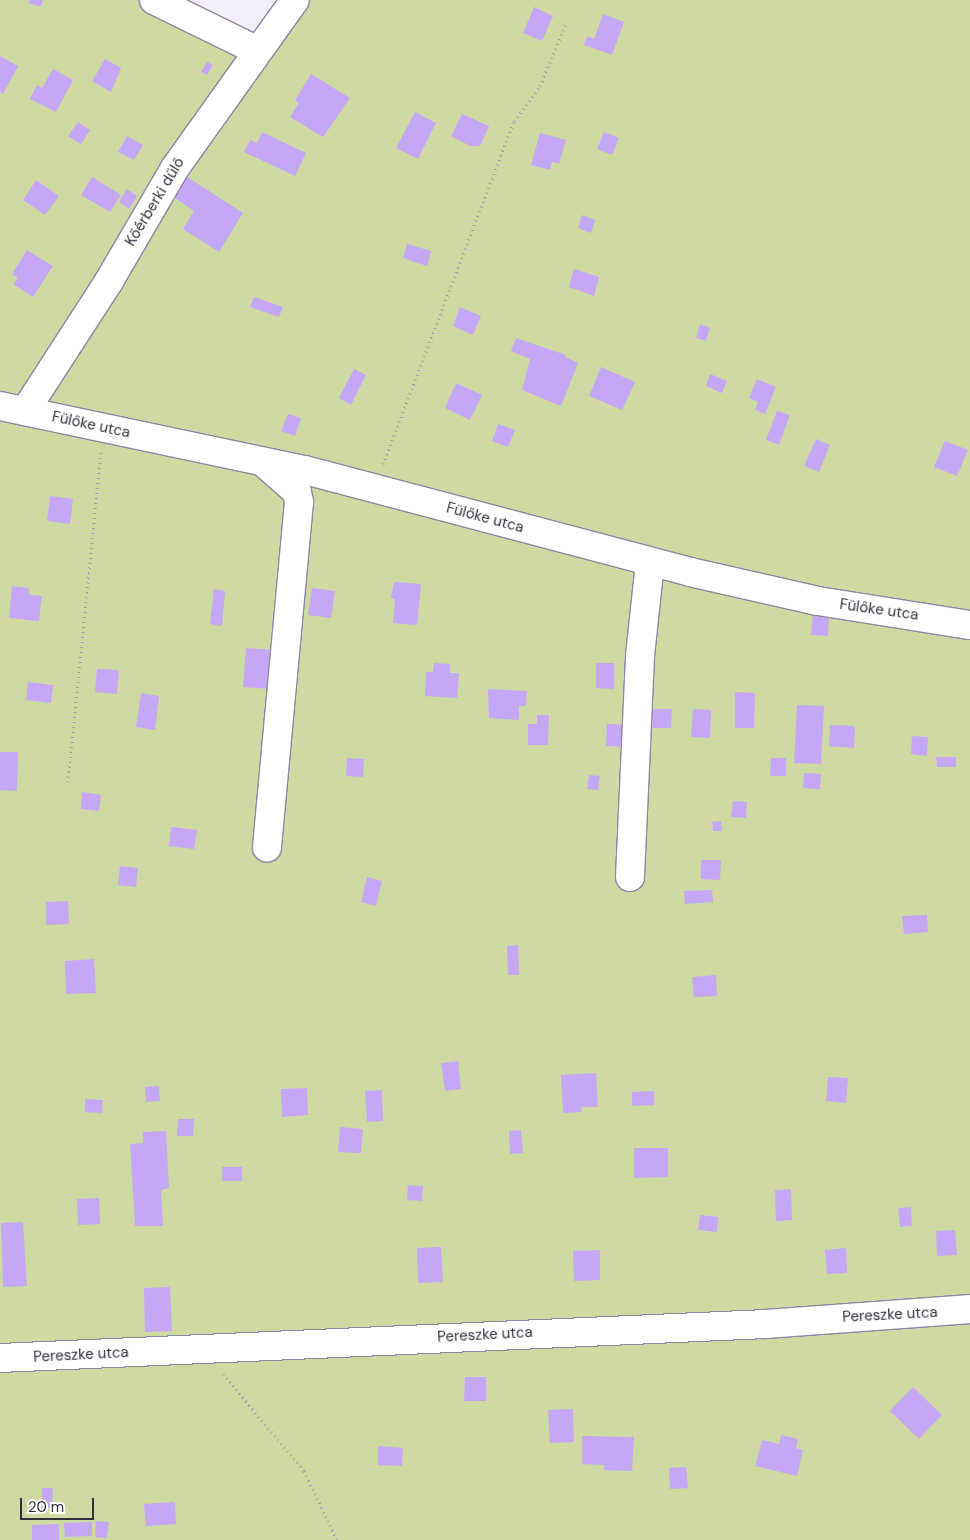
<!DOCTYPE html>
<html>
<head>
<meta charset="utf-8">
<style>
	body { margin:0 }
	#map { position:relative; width:970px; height:1540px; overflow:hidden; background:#f2eefc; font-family:"DM Sans",sans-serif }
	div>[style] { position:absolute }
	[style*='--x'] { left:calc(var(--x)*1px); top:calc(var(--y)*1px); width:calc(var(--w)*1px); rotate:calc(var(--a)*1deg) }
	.green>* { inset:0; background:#cedaa1 }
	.building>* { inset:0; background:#c4a8f6 }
	.path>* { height:3px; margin-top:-1.5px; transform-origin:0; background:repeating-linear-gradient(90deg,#a19dab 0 1px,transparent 0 5px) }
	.roads { filter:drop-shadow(1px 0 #8f85a4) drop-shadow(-1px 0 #8f85a4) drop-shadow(0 1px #8f85a4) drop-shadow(0 -1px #8f85a4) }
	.minor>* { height:28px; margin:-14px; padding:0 14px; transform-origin:14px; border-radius:14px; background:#fff }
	span { translate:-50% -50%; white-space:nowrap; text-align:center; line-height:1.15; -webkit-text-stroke:4px #fff; paint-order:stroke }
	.street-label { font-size:15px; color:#322e3b }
	.scale { position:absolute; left:20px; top:1498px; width:74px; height:22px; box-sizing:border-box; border:2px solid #322e3b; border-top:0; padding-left:6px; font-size:15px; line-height:18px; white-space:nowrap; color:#322e3b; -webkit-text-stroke:4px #fff; paint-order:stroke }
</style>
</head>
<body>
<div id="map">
	<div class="green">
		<i style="clip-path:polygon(0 0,154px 0,255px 50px,295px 0,970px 0,970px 1540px,0 1540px)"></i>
	</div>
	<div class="building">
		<i style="clip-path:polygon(29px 0,43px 0,41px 7px,28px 3px)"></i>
		<i style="clip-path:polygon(534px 7px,553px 16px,542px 41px,523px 33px)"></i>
		<i style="clip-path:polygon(603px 14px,624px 22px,612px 55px,584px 45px,587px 36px,594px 39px)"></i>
		<i style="clip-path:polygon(0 56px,18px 66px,3px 94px,0 92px)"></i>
		<i style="clip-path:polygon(105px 59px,121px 68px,111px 92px,92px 81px)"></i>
		<i style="clip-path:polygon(207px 62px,213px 65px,207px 75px,201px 72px)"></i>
		<i style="clip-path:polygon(53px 69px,73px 80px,56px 112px,30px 99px,37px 85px,42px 88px)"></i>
		<i style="clip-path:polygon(311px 74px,350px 98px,323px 137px,290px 117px,299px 103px,295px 100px)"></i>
		<i style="clip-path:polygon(415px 112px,436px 123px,418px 159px,396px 148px)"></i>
		<i style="clip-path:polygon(462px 114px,489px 126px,480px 146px,470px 146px,451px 136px)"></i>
		<i style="clip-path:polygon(78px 122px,90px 130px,81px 144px,68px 136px)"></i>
		<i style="clip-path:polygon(262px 132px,306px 153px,295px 176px,244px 152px,250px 140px,257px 143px)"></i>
		<i style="clip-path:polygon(604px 132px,619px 138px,612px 155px,597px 149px)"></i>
		<i style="clip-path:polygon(540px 133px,566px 140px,559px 164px,552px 162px,550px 170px,531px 165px)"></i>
		<i style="clip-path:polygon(127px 136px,143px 145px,134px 160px,118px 152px)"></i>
		<i style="clip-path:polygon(92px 177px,121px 195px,110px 212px,81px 195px)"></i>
		<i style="clip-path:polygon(187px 177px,243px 213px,219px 252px,183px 229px,194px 211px,175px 198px)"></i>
		<i style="clip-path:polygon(36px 180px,59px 196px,45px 215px,23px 200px)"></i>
		<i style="clip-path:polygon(127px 189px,137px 196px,129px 209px,119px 202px)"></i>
		<i style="clip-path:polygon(582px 215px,595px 220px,591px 233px,578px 228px)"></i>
		<i style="clip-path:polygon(407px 244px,431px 251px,427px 266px,403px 258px)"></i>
		<i style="clip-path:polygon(27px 250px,53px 266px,33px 297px,13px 284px,18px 278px,12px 274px)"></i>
		<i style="clip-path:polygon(574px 269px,599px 277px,594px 296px,569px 287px)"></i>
		<i style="clip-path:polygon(254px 297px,283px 307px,279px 317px,250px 307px)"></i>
		<i style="clip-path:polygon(460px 307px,481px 316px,473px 335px,453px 326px)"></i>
		<i style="clip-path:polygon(700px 324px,710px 328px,706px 341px,696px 338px)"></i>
		<i style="clip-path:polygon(516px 338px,566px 355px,565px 357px,578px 363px,561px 406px,522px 390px,530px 359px,511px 351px)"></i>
		<i style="clip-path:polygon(601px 367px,635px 382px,622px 410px,589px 396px)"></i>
		<i style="clip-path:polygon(354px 369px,366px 375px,351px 405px,339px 398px)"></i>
		<i style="clip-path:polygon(710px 374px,727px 381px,722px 393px,706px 386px)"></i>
		<i style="clip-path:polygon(757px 379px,776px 387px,765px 414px,755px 410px,758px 402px,749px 398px)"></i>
		<i style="clip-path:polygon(456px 383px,482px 395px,470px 420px,445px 408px)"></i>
		<i style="clip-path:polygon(777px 411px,790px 415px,779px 445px,766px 440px)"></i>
		<i style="clip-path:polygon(288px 414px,301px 418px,295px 436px,281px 431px)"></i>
		<i style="clip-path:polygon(498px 424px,515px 430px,508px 447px,492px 441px)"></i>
		<i style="clip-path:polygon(816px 439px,830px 445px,819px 472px,804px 466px)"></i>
		<i style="clip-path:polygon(945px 441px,968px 450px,957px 476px,934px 467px)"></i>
		<i style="clip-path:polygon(50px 496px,73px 499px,70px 524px,47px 521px)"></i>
		<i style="clip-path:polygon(394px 582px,421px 584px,417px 625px,393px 623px,395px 599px,391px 598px)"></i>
		<i style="clip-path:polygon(12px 586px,29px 588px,29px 595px,42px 596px,39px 621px,9px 618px)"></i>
		<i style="clip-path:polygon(312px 588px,335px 591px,331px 618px,308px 615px)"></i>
		<i style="clip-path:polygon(214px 589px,225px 591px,222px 626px,210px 624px)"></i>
		<i style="clip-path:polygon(813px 614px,829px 615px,828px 636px,811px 635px)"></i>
		<i style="clip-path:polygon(246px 648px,275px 650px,272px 689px,243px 687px)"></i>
		<i style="clip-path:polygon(434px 663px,450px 664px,450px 673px,459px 673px,457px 698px,425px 696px,426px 672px,433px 672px)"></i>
		<i style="clip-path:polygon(596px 663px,614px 663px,614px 689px,596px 688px)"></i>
		<i style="clip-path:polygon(97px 669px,119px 670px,117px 694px,95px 692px)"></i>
		<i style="clip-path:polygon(28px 682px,53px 685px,51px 703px,26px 700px)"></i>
		<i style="clip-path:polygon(488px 689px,527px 691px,526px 706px,519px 706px,519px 720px,489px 718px)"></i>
		<i style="clip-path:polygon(735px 692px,755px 693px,754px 728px,735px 728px)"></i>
		<i style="clip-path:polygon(141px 693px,159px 696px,155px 730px,136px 727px)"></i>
		<i style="clip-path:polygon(797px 705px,824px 706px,821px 764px,794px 763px)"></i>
		<i style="clip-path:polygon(653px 709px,672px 709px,671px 728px,652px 728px)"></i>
		<i style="clip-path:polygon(693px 709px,711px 710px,710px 738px,691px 737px)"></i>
		<i style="clip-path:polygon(537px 715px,549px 715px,548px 745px,528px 745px,528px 724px,537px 724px)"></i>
		<i style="clip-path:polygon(607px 724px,629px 725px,627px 747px,606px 746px)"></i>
		<i style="clip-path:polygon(830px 725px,855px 726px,854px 748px,829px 746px)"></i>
		<i style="clip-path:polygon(912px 736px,928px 737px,927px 756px,911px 754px)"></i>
		<i style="clip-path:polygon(0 752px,18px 752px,17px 791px,0 790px)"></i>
		<i style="clip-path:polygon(936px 757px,956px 757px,956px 767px,937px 767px)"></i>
		<i style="clip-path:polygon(347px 758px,364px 759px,363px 777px,346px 776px)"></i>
		<i style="clip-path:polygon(771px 758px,786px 758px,786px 776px,770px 776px)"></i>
		<i style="clip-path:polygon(804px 773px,821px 774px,820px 789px,803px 788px)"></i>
		<i style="clip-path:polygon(589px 775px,600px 776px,598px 790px,587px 789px)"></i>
		<i style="clip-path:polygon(82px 792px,101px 795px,99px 811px,81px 809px)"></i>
		<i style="clip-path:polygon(733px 801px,747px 802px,746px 818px,731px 817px)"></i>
		<i style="clip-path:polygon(721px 821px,722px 831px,713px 831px,712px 822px)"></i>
		<i style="clip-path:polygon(171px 827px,197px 830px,194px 849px,169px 846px)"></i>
		<i style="clip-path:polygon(701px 860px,721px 860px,720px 880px,701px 879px)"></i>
		<i style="clip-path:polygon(120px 866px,138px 868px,136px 887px,118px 885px)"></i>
		<i style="clip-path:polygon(367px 877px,382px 881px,376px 906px,361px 902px)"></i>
		<i style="clip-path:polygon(712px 890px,713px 902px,685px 904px,684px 891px)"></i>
		<i style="clip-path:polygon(68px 901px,69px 924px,46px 925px,46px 902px)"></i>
		<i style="clip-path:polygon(927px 915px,928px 932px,904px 934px,902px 916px)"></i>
		<i style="clip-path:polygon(518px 945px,519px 975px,508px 975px,507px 946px)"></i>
		<i style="clip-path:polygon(94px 959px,96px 993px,66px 994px,65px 961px)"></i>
		<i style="clip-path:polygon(716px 975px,717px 996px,694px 997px,692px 977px)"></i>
		<i style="clip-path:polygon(458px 1061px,461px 1089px,445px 1091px,441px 1063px)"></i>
		<i style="clip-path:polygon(596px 1073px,598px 1107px,581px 1107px,582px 1112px,563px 1113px,561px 1075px)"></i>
		<i style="clip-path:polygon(828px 1077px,848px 1078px,846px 1103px,826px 1101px)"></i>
		<i style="clip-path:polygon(159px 1086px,160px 1101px,146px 1102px,145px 1087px)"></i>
		<i style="clip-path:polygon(307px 1088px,308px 1115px,282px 1117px,281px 1089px)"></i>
		<i style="clip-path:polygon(382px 1090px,383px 1121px,367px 1122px,365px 1091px)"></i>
		<i style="clip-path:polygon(654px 1091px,654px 1105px,632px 1106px,632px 1092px)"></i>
		<i style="clip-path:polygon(85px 1099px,103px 1100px,102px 1113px,85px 1112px)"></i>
		<i style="clip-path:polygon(178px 1119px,194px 1119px,193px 1136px,177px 1136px)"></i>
		<i style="clip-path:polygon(340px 1127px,363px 1129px,361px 1153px,338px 1152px)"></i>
		<i style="clip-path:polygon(521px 1130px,523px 1153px,510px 1154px,509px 1131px)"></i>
		<i style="clip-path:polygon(166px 1131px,169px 1188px,161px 1190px,163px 1226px,135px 1226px,130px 1144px,143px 1143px,143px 1132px)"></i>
		<i style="clip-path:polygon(634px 1148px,668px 1148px,668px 1177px,634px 1178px)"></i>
		<i style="clip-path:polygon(222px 1167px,242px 1167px,242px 1181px,222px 1181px)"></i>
		<i style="clip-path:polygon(408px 1185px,423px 1186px,422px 1201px,407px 1200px)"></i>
		<i style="clip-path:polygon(791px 1189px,792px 1220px,776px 1221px,775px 1190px)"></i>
		<i style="clip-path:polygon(99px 1198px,100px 1224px,78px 1225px,77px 1199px)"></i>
		<i style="clip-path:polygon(911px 1207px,912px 1226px,900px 1227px,898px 1208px)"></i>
		<i style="clip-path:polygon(700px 1215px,718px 1217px,717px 1232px,698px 1230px)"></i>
		<i style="clip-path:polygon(23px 1222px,27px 1286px,3px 1287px,1px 1223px)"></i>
		<i style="clip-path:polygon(955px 1230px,957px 1255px,937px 1256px,936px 1231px)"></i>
		<i style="clip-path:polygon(441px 1247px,443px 1282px,418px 1283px,417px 1248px)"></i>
		<i style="clip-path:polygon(846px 1248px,847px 1273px,827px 1274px,825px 1250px)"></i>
		<i style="clip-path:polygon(600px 1250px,600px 1280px,574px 1281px,573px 1251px)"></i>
		<i style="clip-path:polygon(170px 1287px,172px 1331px,145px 1332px,144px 1288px)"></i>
		<i style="clip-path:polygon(465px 1377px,486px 1377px,486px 1401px,464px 1401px)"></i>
		<i style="clip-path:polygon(913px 1387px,942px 1415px,919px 1439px,890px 1411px)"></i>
		<i style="clip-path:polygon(573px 1409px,574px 1442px,550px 1443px,548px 1410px)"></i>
		<i style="clip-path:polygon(781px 1435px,798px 1439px,796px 1448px,803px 1450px,797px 1476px,755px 1466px,762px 1440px,779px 1444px)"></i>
		<i style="clip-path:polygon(582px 1436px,634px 1437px,632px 1471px,604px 1470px,604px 1465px,582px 1464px)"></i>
		<i style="clip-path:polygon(378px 1446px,403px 1448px,402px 1466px,378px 1465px)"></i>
		<i style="clip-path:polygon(686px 1467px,688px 1488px,670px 1489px,669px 1468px)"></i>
		<i style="clip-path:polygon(42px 1488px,53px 1488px,52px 1508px,42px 1508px)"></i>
		<i style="clip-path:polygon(175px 1502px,176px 1524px,146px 1526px,144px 1504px)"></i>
		<i style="clip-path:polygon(96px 1521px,109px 1522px,107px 1538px,95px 1537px)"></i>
		<i style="clip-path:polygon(92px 1522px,92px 1536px,65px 1537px,64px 1523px)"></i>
		<i style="clip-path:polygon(59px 1524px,59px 1540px,32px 1540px,32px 1525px)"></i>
	</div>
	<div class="path">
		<i style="--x:383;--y:464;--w:367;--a:-69.1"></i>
		<i style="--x:514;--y:121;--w:44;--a:-53.4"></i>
		<i style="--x:540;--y:86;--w:70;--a:-67.4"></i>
		<i style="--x:68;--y:782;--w:331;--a:-84.3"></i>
		<i style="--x:223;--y:1374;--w:126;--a:50.1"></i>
		<i style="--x:304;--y:1471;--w:76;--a:64.4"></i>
	</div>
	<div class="roads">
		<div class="minor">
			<i style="--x:154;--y:0;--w:114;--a:26.1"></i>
			<i style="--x:0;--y:406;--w:312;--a:11.9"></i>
			<i style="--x:305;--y:470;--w:398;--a:14.8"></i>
			<i style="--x:690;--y:572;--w:131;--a:12.8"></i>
			<i style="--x:818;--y:601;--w:154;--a:9"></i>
			<i style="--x:25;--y:411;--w:155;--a:-57.1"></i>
			<i style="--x:109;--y:281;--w:131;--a:-59.7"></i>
			<i style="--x:175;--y:168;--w:206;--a:-54.5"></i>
			<i style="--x:263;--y:462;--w:45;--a:41.4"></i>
			<i style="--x:297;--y:492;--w:10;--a:79"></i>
			<i style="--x:299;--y:502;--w:347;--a:95.3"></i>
			<i style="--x:630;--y:877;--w:221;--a:-87.4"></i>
			<i style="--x:640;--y:656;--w:94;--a:-83.9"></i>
			<i style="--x:0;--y:1358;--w:767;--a:-2.54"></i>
			<i style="--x:766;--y:1324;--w:205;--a:-4.2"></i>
		</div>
	</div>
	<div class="street-label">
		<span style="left:155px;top:202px;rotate:-59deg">Kőérberki dűlő</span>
		<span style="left:91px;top:425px;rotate:12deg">Fülőke utca</span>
		<span style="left:485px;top:518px;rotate:15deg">Fülőke utca</span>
		<span style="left:879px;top:610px;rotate:8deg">Fülőke utca</span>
		<span style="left:890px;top:1315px;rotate:-3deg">Pereszke utca</span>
		<span style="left:485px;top:1335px;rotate:-3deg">Pereszke utca</span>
		<span style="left:81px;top:1355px;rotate:-3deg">Pereszke utca</span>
	</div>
	<div class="scale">20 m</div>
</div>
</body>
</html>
